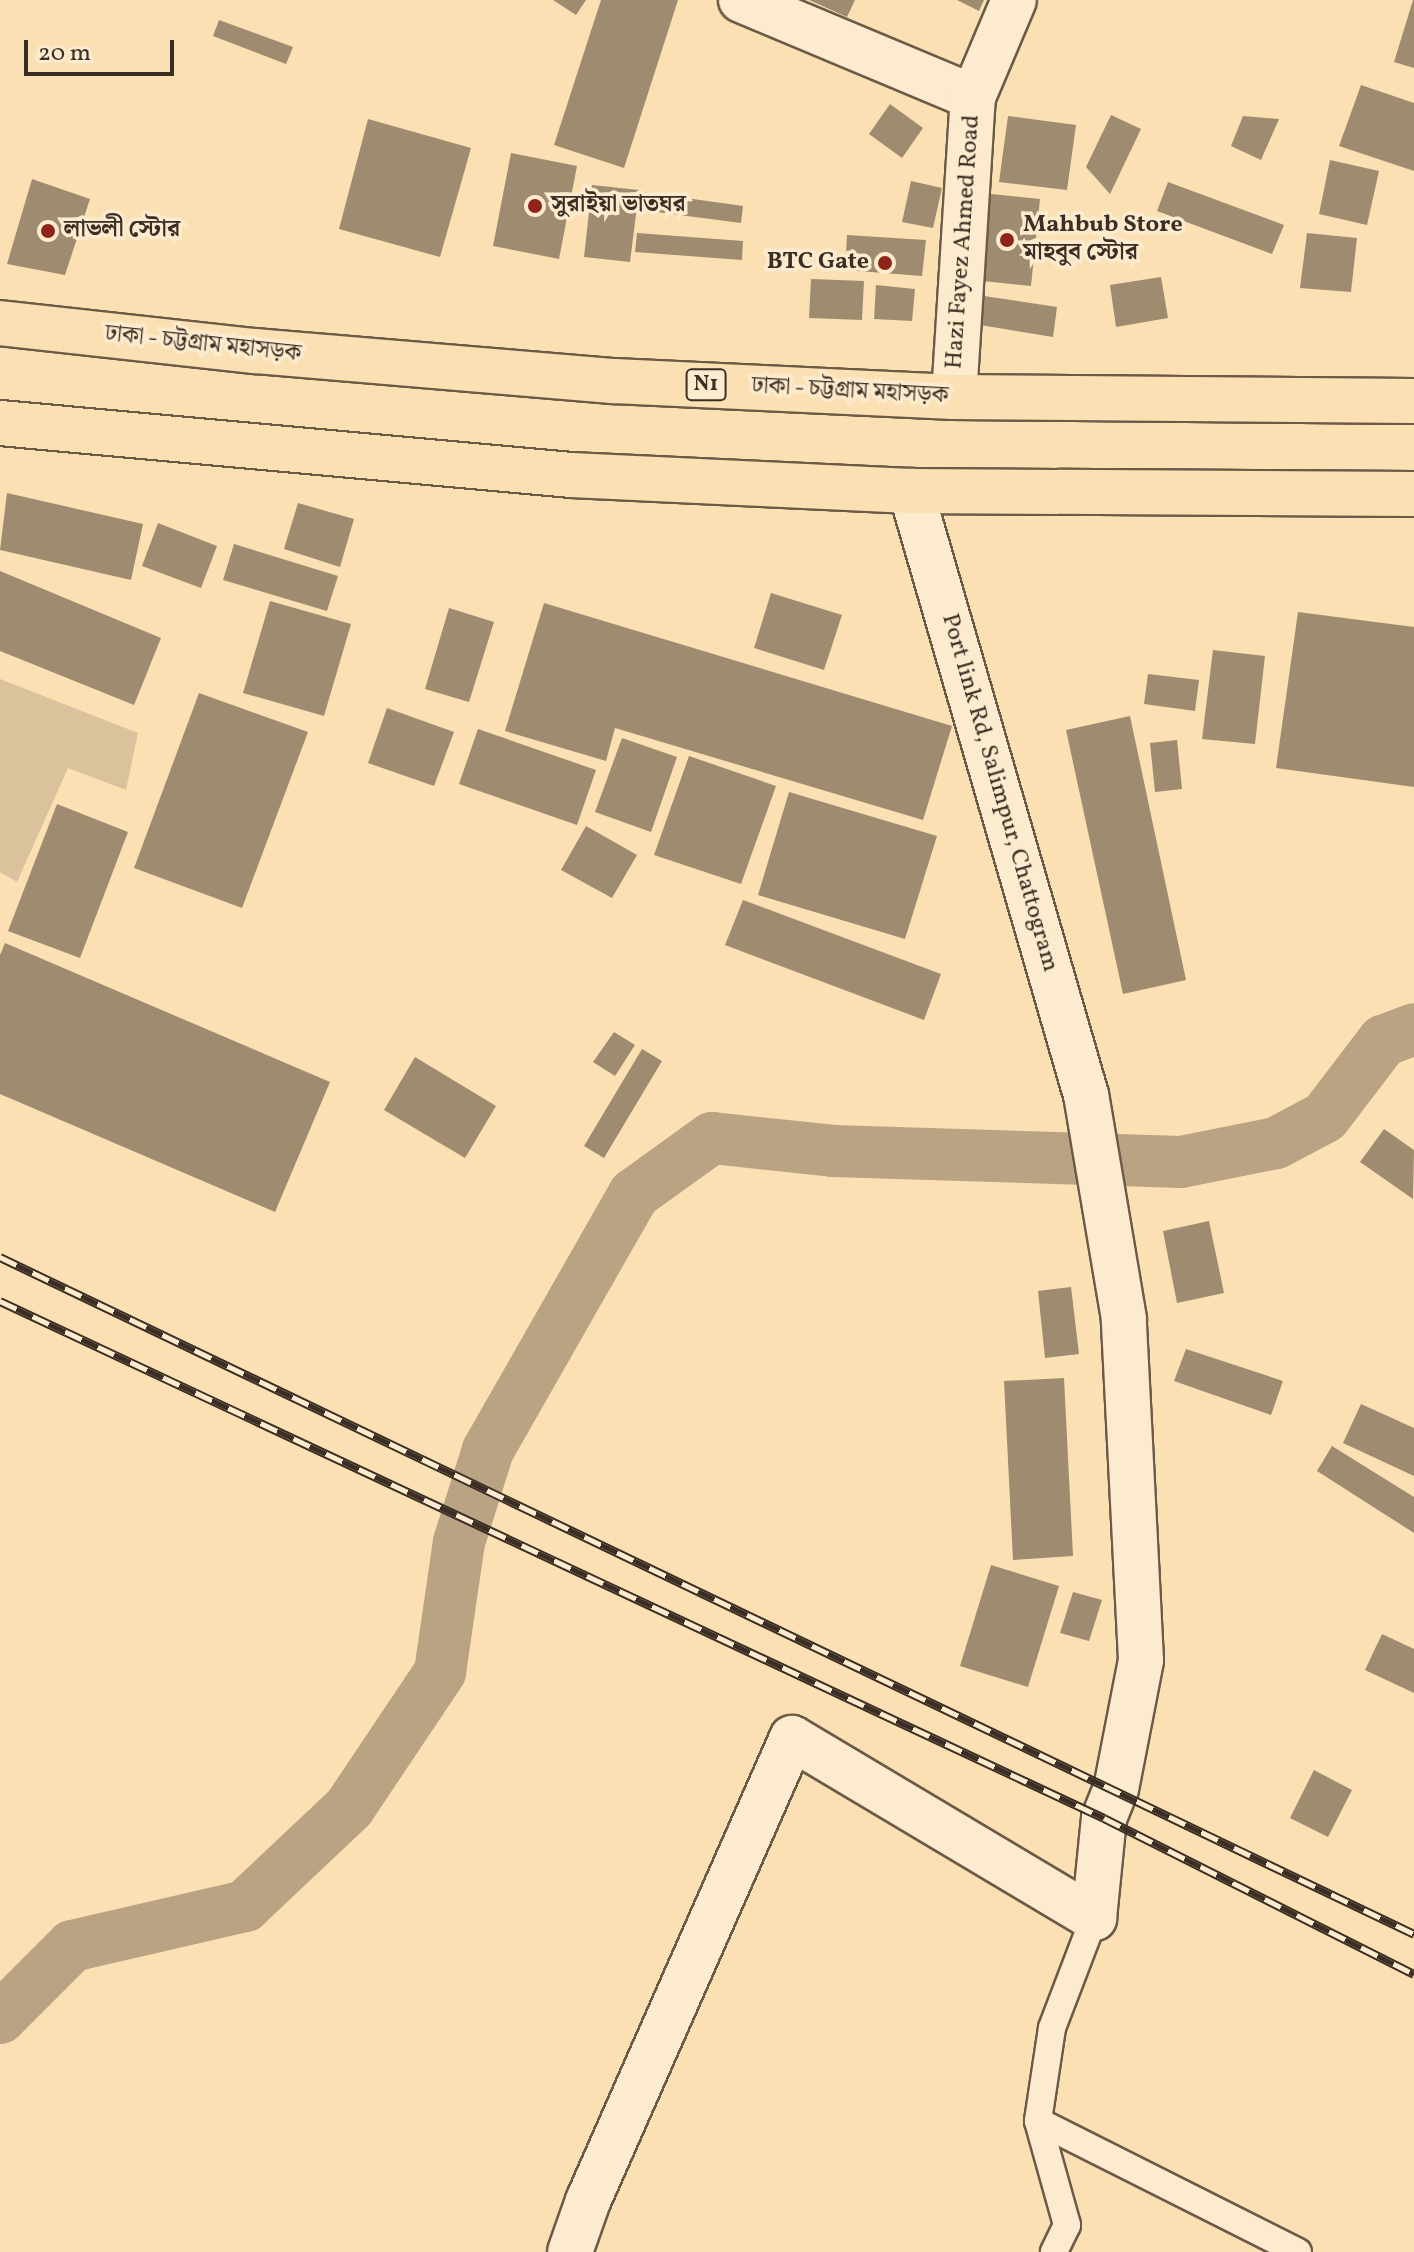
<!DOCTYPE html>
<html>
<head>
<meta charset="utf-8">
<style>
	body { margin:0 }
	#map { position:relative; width:1414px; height:2252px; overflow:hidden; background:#fbe0b4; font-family:Vollkorn,"Noto Serif Bengali",serif }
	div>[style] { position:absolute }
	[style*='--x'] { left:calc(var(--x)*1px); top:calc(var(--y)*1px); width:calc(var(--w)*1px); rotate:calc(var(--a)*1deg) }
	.green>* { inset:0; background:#dac29c }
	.canal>* { height:52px; margin:-26px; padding:0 26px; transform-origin:26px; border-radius:26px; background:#baa383 }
	.building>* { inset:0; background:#9f8b6f }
	.roads { filter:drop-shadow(2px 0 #6b5a48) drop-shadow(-2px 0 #6b5a48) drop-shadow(0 2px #6b5a48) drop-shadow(0 -2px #6b5a48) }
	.lane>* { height:26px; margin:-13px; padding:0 13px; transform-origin:13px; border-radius:13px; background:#fcebce }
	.street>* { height:44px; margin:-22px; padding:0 22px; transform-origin:22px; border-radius:22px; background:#fcebce }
	.highway>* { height:44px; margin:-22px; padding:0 22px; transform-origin:22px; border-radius:22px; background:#fbe0b4 }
	.rail>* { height:9px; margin-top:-4.5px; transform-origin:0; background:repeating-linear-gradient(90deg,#fcebce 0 18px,#3b2e24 0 36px); box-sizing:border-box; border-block:2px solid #3b2e24 }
	.dots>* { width:22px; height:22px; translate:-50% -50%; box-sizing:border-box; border:4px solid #fcebce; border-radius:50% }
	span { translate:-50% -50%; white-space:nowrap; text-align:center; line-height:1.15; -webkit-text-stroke:7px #fcebce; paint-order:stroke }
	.shield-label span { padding:2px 6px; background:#fcebce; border:2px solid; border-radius:6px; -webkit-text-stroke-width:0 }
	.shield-label { font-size:22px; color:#3b2e24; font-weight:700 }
	.poi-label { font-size:24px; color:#3b2e24; font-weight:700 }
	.left { translate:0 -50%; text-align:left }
	.right { translate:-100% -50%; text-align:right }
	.street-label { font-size:24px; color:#3b2e24 }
	.scale { position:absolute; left:24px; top:40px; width:150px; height:36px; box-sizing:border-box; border:4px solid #3b2e24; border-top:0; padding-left:10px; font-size:24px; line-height:28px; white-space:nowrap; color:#3b2e24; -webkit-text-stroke:6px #fcebce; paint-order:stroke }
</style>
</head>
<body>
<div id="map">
	<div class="green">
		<i style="clip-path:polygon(0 679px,138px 733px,126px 790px,68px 768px,17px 882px,0 872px)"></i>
	</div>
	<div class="canal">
		<i style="--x:0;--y:2018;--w:102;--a:-45"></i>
		<i style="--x:72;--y:1946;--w:178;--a:-13"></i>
		<i style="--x:245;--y:1906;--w:143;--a:-43.3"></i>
		<i style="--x:349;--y:1808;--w:164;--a:-56.2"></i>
		<i style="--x:440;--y:1672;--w:131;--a:-81.7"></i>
		<i style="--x:459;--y:1542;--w:96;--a:-72.5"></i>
		<i style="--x:488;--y:1450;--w:295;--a:-60.3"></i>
		<i style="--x:634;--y:1194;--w:96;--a:-35.7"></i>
		<i style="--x:712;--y:1138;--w:122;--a:6.1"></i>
		<i style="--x:833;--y:1151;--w:348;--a:1.8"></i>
		<i style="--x:1181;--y:1162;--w:97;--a:-11.3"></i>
		<i style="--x:1276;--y:1143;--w:55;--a:-28"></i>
		<i style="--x:1325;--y:1117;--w:96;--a:-52.7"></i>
		<i style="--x:1383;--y:1041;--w:33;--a:-21"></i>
	</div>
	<div class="building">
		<i style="clip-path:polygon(553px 0,586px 0,576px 15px)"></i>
		<i style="clip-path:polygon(601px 0,678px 0,624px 168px,554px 145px)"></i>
		<i style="clip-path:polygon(809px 0,855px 0,847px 17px)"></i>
		<i style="clip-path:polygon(957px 0,984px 0,979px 11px)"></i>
		<i style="clip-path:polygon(1413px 0,1414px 0,1414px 68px,1394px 62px)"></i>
		<i style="clip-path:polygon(219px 20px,293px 47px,286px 64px,213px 36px)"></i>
		<i style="clip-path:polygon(1361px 85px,1414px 103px,1414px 171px,1339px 146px)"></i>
		<i style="clip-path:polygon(890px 104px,923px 128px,902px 158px,869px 134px)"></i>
		<i style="clip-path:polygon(1111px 115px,1141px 129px,1110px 194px,1086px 167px)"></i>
		<i style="clip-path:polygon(1008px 116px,1076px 125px,1067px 190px,999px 182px)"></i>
		<i style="clip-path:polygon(1243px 116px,1279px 119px,1261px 160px,1231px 146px)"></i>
		<i style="clip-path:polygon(368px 119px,471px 148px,440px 257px,339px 229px)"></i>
		<i style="clip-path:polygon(511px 153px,577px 166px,559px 259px,493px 246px)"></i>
		<i style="clip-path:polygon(1330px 160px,1379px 171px,1367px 225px,1319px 214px)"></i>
		<i style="clip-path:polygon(32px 179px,90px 199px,65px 275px,7px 264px)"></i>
		<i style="clip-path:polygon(911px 181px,942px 188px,933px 228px,902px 222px)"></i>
		<i style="clip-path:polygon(1168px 182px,1284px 225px,1272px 254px,1157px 211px)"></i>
		<i style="clip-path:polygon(592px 185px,639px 190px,630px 262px,584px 257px)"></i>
		<i style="clip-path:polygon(643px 192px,743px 206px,741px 223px,641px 210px)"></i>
		<i style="clip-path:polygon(982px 193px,1040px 199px,1031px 286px,974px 280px)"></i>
		<i style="clip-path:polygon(637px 233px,743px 241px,742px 260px,635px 252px)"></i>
		<i style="clip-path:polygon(1307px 233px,1357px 238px,1351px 292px,1300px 288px)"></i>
		<i style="clip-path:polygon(847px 235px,926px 240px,922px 276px,845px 270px)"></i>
		<i style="clip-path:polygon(1161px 277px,1168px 318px,1116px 327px,1110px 285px)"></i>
		<i style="clip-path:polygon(811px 279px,864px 281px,862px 320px,809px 318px)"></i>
		<i style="clip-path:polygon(876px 285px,915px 289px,912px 321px,874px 319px)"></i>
		<i style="clip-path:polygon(984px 296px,1057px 307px,1053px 337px,980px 325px)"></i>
		<i style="clip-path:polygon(7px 493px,143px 524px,131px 580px,0 550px)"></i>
		<i style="clip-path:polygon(298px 503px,354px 519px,340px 567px,284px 549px)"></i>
		<i style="clip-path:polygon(158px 523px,217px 546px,201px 588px,142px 566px)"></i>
		<i style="clip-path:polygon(234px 544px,338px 576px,327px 611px,223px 580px)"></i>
		<i style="clip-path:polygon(0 571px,161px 638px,134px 705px,0 651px)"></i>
		<i style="clip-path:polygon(771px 593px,842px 615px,824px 670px,754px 648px)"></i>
		<i style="clip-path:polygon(270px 601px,351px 624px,324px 716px,243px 693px)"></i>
		<i style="clip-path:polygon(544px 603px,952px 726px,923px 820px,615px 728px,606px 761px,505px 731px)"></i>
		<i style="clip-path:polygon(449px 608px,494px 622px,469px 702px,425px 689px)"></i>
		<i style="clip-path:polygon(1298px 612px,1414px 627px,1414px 787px,1276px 768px)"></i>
		<i style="clip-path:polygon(1213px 650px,1265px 656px,1255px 744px,1202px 739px)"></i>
		<i style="clip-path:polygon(1148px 674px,1199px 680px,1195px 711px,1144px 704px)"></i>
		<i style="clip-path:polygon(199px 693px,308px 732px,242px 908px,134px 868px)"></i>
		<i style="clip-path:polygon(387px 708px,454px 732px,434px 786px,368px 763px)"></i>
		<i style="clip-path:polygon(1130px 716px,1186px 980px,1123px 994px,1066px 730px)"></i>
		<i style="clip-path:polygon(478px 729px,596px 770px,577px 825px,459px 784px)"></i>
		<i style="clip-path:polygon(622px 738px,677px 757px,651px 832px,595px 812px)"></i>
		<i style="clip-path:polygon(1177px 740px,1182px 789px,1155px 792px,1150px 743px)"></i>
		<i style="clip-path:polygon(689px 756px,776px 786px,741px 884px,654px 855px)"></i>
		<i style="clip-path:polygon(789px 792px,937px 836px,905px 939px,758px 895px)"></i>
		<i style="clip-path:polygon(57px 804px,128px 832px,80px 958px,8px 931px)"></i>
		<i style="clip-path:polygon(586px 826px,637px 855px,612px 898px,561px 870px)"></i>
		<i style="clip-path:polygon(743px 900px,941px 974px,924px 1020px,725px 945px)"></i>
		<i style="clip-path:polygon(5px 943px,330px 1082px,275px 1212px,0 1094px,0 955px)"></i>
		<i style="clip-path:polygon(614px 1032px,635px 1045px,615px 1076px,593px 1062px)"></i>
		<i style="clip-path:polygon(642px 1049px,662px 1061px,604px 1158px,584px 1146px)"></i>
		<i style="clip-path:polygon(415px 1057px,496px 1106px,465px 1158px,384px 1110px)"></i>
		<i style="clip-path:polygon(1384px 1129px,1414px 1150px,1413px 1199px,1360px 1162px)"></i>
		<i style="clip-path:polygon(1209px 1221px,1224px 1293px,1177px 1303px,1163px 1231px)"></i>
		<i style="clip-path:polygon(1071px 1287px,1079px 1354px,1045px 1358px,1038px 1291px)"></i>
		<i style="clip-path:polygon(1186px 1349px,1283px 1381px,1271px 1415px,1174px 1381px)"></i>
		<i style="clip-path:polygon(1064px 1378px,1073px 1556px,1013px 1560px,1004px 1381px)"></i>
		<i style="clip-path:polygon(1361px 1404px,1414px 1428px,1414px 1476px,1343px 1443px)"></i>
		<i style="clip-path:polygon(1332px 1446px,1414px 1497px,1414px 1533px,1317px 1471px)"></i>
		<i style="clip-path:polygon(991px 1565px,1059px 1586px,1028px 1687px,960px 1666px)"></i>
		<i style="clip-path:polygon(1073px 1592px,1102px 1600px,1089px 1641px,1060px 1633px)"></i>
		<i style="clip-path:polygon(1382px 1634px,1414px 1649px,1414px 1693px,1365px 1670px)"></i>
		<i style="clip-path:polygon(1314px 1770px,1352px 1790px,1328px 1837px,1290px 1818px)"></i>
	</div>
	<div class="roads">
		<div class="lane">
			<i style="--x:1094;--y:1918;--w:118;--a:110.9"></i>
			<i style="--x:1052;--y:2028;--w:94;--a:98.6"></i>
			<i style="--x:1038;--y:2121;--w:291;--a:26.7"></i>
			<i style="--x:1038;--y:2121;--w:108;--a:74.4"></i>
			<i style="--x:1067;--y:2225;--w:30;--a:116"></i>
		</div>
		<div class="street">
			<i style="--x:741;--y:0;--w:251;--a:22.7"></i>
			<i style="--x:954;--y:397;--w:301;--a:-86.4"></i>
			<i style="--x:973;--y:97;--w:105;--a:-67.1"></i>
			<i style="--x:570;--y:2252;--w:54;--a:-70.6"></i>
			<i style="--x:588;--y:2201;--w:506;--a:-66.22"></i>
			<i style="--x:792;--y:1738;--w:352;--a:30.8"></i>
			<i style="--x:1094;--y:1918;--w:100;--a:-84.3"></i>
			<i style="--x:1104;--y:1818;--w:31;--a:-68"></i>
			<i style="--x:1116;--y:1789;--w:131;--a:-79"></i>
			<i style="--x:1141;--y:1660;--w:341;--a:-92.9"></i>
			<i style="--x:1124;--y:1319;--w:227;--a:-99.6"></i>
			<i style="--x:1086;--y:1095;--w:629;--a:-106.16"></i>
		</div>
		<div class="highway">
			<i style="--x:0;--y:323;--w:257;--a:6.3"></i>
			<i style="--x:255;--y:351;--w:360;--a:4.8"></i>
			<i style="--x:614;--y:381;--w:340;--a:2.7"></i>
			<i style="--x:954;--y:397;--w:460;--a:0.5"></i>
			<i style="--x:0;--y:423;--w:573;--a:5.2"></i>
			<i style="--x:571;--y:475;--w:340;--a:2.7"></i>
			<i style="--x:911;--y:491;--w:503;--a:0.34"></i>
		</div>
	</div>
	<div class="rail">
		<i style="--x:0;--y:1257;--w:1568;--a:25.58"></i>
		<i style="--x:0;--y:1301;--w:1219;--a:25.09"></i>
		<i style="--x:1104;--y:1818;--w:347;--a:26.7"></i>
	</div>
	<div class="dots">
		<i style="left:535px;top:206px;background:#8f2418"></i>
		<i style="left:48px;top:231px;background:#8f2418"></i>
		<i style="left:1007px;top:240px;background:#8f2418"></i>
		<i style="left:885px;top:263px;background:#8f2418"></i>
	</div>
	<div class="shield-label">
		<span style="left:706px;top:385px">N1</span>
	</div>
	<div class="poi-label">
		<span class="left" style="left:551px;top:206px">সুরাইয়া ভাতঘর</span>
		<span class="left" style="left:1023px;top:240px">Mahbub Store<br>মাহবুব স্টোর</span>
		<span class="left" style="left:64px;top:231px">লাভলী স্টোর</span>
		<span class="right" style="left:869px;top:263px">BTC Gate</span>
	</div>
	<div class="street-label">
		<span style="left:964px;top:242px;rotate:-86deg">Hazi Fayez Ahmed Road</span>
		<span style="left:203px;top:345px;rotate:6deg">ঢাকা - চট্টগ্রাম মহাসড়ক</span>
		<span style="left:850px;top:392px;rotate:3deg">ঢাকা - চট্টগ্রাম মহাসড়ক</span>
		<span style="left:999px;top:793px;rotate:74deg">Port link Rd, Salimpur, Chattogram</span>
	</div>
	<div class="scale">20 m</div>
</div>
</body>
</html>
